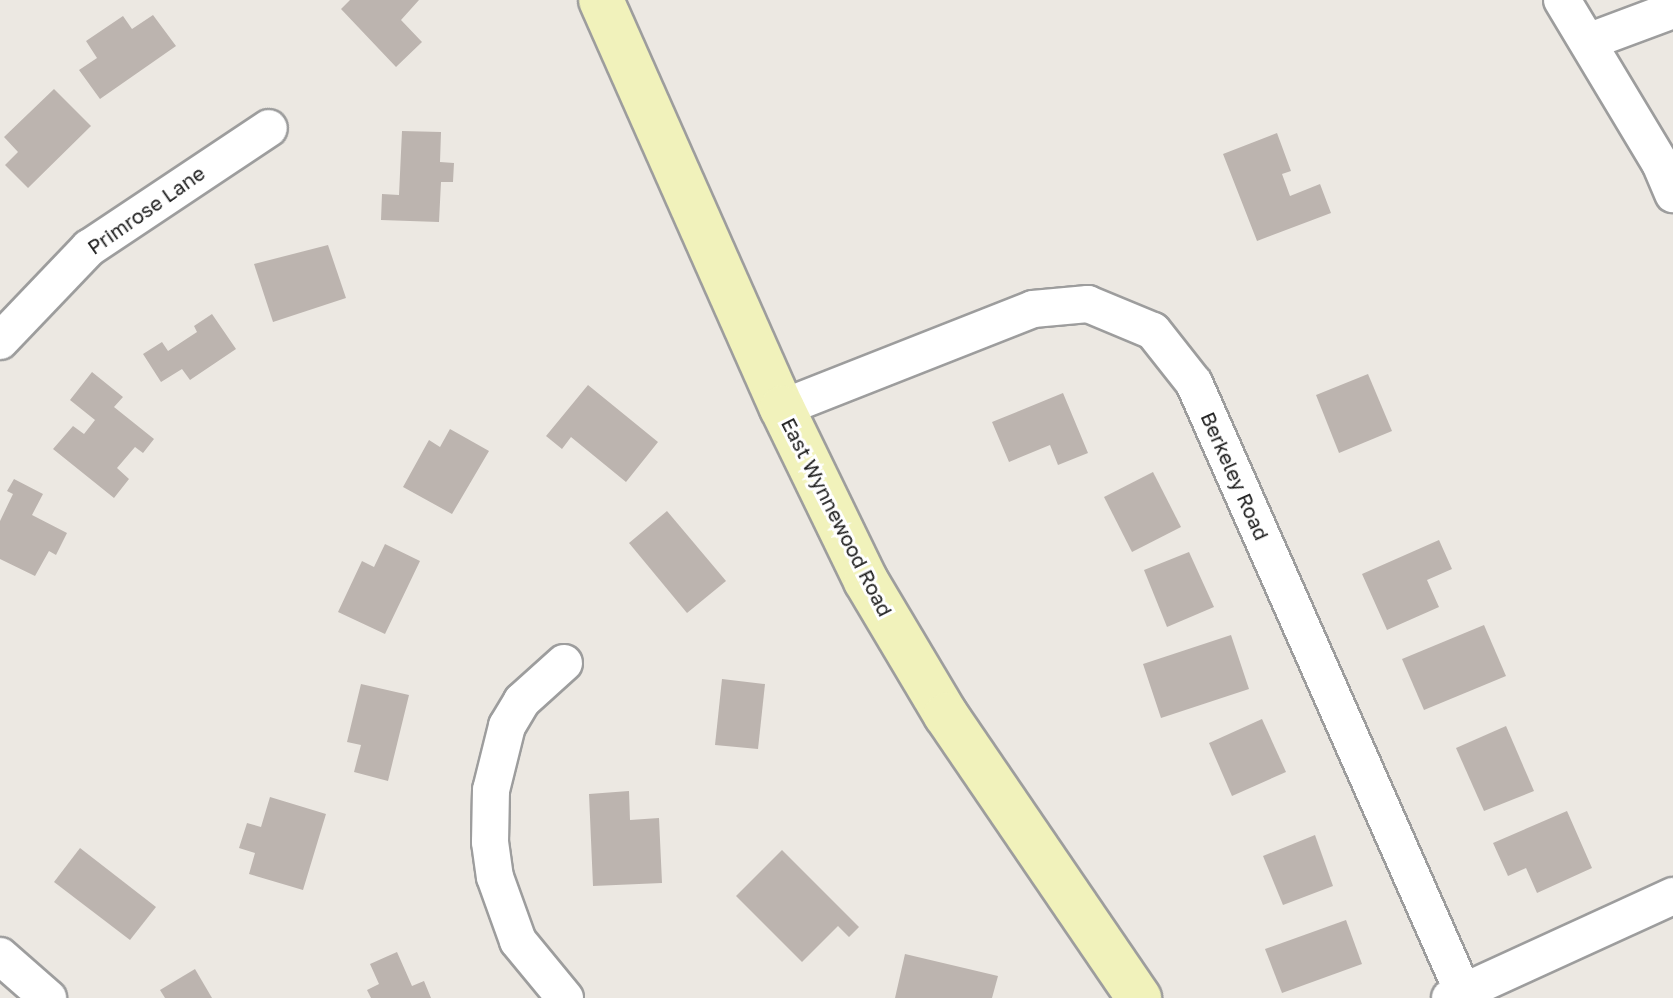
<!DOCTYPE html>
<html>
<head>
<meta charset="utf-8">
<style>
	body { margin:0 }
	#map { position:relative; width:1673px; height:998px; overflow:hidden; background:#ece8e2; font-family:"Golos Text",sans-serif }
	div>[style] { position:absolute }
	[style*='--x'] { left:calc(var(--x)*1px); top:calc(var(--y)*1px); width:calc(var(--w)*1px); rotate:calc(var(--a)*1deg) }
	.building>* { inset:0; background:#bcb4af }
	.roads { filter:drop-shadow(2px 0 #9d9d9d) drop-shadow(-2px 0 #9d9d9d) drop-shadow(0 2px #9d9d9d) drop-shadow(0 -2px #9d9d9d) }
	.street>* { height:36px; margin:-18px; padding:0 18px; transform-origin:18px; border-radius:18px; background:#fff }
	.secondary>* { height:44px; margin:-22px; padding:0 22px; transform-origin:22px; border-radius:22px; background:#f1f2bb }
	span { translate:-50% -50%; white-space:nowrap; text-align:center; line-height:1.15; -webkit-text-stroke:6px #fff; paint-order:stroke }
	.street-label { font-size:20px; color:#1c1c1c }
</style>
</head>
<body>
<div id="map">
	<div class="building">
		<i style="clip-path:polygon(350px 0,419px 0,401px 20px,422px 42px,396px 67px,341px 9px)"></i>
		<i style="clip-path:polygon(153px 15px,176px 46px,100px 99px,79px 70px,97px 58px,86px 41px,123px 16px,132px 29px)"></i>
		<i style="clip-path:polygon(54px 89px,91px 126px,28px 188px,5px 165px,18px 152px,4px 137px)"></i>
		<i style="clip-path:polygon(402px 131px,441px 132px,440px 162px,454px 163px,453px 182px,441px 182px,439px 222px,381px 220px,382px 194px,399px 195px)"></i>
		<i style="clip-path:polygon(1277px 133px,1291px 171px,1282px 174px,1290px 196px,1320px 184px,1331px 213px,1257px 241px,1223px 154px)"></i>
		<i style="clip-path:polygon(328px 245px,346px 298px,273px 322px,254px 264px)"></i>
		<i style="clip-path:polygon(212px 314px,236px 349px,190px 380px,182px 369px,161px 382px,143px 354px,162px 342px,168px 351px,197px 332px,194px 326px)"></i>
		<i style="clip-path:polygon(92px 372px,123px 397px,114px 407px,154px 439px,143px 453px,135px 447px,117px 468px,129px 479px,114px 498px,53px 449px,73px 426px,84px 434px,95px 420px,70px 400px)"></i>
		<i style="clip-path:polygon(1368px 374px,1392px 431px,1339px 453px,1316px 395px)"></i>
		<i style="clip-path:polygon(588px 385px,658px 442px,626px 482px,571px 437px,562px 449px,546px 436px)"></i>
		<i style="clip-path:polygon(1063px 393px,1088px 453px,1058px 465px,1050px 445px,1009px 462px,992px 422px)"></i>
		<i style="clip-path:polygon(450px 429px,489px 451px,452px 514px,403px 487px,429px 440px,440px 447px)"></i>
		<i style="clip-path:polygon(1153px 472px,1181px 527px,1132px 552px,1104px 497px)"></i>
		<i style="clip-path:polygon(14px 479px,43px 494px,32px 515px,67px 533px,56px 555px,49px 551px,35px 576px,0 559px,0 521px,13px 494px,7px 491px)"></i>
		<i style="clip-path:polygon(667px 511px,726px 581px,687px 613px,629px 543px)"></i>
		<i style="clip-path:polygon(1439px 540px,1452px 569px,1427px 580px,1439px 607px,1387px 630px,1362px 574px)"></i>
		<i style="clip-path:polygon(385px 544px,420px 561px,385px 634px,338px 612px,362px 561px,374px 567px)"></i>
		<i style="clip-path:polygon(1189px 552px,1214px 607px,1167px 627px,1144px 570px)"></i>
		<i style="clip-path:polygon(1484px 625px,1506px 676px,1424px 710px,1402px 659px)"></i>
		<i style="clip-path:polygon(1231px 635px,1249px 689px,1161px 718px,1143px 664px)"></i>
		<i style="clip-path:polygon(722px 679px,765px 684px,758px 749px,715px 745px)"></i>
		<i style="clip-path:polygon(361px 684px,409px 695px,388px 781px,354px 772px,361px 745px,347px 742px)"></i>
		<i style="clip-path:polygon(1262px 719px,1286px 772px,1232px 796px,1209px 743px)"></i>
		<i style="clip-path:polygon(1506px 726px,1534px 791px,1484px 811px,1456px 748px)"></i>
		<i style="clip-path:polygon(629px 791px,630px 820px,659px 818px,662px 883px,593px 886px,589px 794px)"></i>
		<i style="clip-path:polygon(270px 797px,326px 814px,303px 890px,249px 874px,255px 853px,239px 848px,247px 823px,261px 827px)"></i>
		<i style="clip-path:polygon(1567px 811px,1592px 868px,1537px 893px,1526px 868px,1508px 876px,1493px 843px)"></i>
		<i style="clip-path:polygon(1315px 835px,1333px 886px,1283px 905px,1263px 856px)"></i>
		<i style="clip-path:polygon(80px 848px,156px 907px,130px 940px,54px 882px)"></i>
		<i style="clip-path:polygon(782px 850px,859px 927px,849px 937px,838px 926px,802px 962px,736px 896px)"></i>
		<i style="clip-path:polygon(1346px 920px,1362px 964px,1282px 993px,1265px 949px)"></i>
		<i style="clip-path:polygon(397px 952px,412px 986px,424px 981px,431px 998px,371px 998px,367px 990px,379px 984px,370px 964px)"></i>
		<i style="clip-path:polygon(905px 954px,998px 976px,992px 998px,895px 998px)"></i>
		<i style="clip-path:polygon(195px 969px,212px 998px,165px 998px,160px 990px)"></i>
	</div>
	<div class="roads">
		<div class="street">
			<i style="--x:1562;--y:0;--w:190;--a:59"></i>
			<i style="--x:1660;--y:163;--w:34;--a:67"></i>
			<i style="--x:1590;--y:41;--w:89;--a:-20.5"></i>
			<i style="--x:0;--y:341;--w:129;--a:-46.3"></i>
			<i style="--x:89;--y:248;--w:216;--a:-33.7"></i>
			<i style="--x:782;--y:408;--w:270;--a:-21.5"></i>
			<i style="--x:1033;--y:309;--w:55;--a:-5.2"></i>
			<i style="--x:1088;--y:304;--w:70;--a:22.6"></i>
			<i style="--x:1153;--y:331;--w:66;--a:51.7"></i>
			<i style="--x:1194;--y:383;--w:666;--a:66.17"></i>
			<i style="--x:564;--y:663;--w:57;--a:137.9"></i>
			<i style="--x:522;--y:701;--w:29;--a:121"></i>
			<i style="--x:507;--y:726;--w:66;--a:104"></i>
			<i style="--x:491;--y:790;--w:52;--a:91.1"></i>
			<i style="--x:490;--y:842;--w:35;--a:82"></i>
			<i style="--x:495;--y:877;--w:68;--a:70.2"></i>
			<i style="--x:518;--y:941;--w:74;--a:50.5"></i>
			<i style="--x:0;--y:956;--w:64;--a:41.2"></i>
			<i style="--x:1450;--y:998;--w:245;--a:-24.6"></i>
		</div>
		<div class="secondary">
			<i style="--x:601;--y:0;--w:446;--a:66.1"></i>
			<i style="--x:782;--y:408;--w:192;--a:64.1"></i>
			<i style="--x:866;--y:581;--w:156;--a:59.2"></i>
			<i style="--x:946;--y:715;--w:343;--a:55.7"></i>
		</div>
	</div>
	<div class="street-label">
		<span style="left:146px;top:210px;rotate:-35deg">Primrose Lane</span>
		<span style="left:1235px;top:476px;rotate:66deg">Berkeley Road</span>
		<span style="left:837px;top:517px;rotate:63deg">East Wynnewood Road</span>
	</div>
</div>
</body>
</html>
